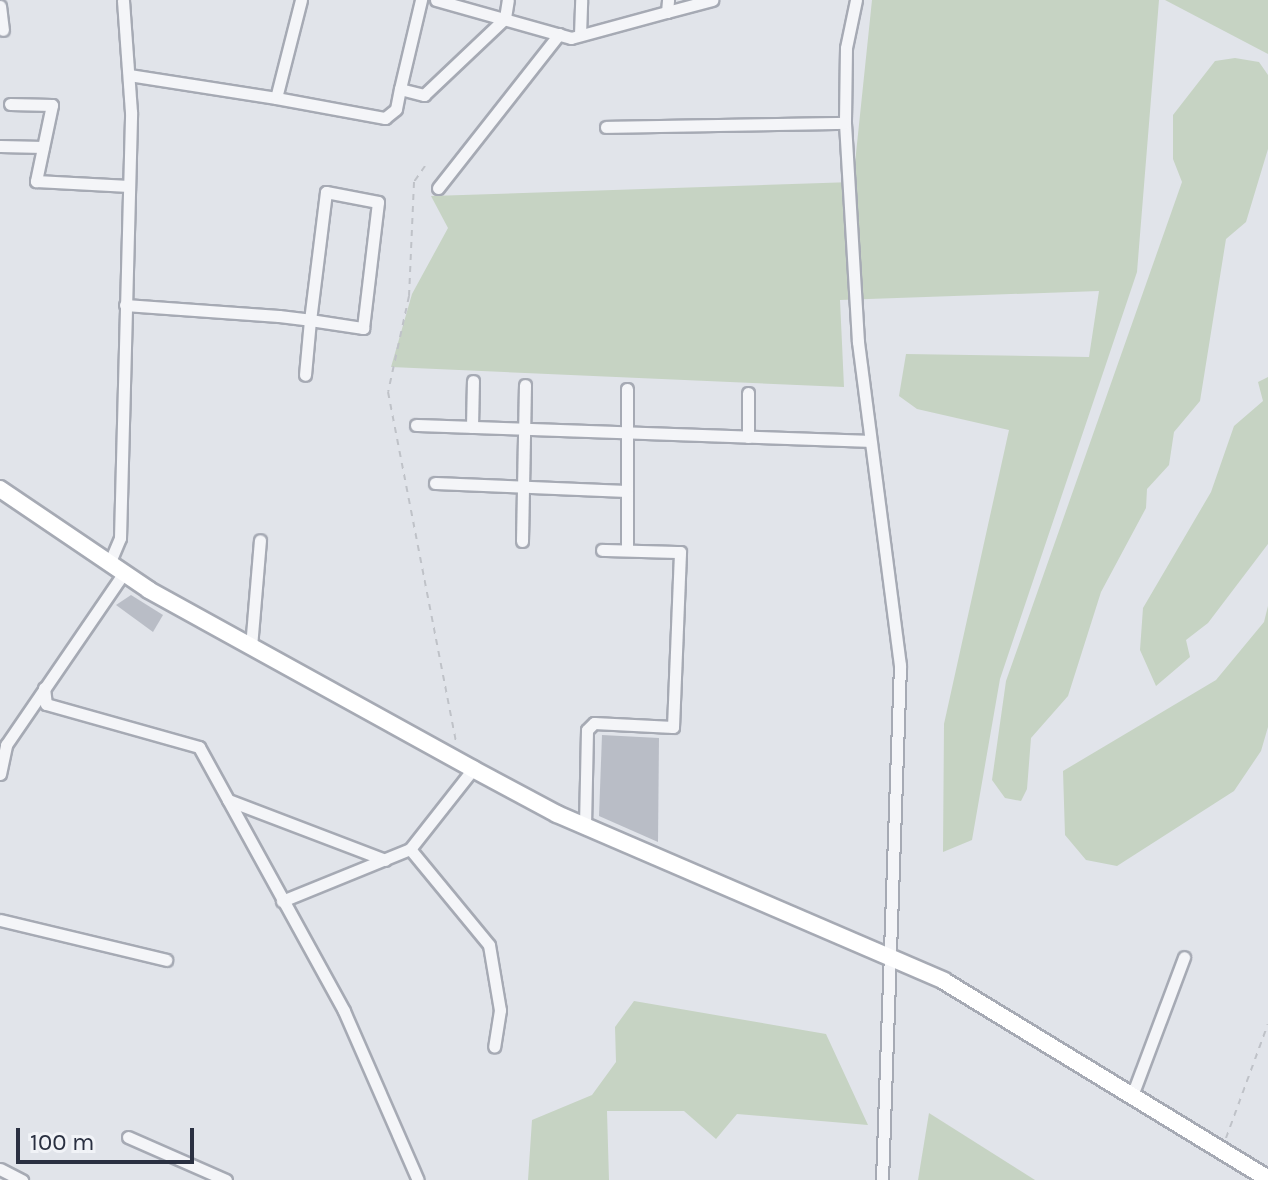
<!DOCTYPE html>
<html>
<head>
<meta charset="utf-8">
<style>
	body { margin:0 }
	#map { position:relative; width:1268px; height:1180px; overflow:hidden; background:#e1e4ea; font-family:Karla,sans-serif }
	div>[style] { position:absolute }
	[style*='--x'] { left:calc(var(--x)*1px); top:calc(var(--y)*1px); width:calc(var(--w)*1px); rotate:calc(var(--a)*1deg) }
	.green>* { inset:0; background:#c6d3c3 }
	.building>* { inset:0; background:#b9bdc6 }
	.path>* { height:2px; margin-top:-1px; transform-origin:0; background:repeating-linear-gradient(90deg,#bfc2c8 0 6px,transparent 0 12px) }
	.roads { filter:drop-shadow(2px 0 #a6aab4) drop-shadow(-2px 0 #a6aab4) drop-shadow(0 2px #a6aab4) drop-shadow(0 -2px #a6aab4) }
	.street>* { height:11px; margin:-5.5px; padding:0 5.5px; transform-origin:5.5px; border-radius:5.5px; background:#f4f5f8 }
	.secondary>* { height:16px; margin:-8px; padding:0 8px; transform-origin:8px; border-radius:8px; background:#fff }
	span { translate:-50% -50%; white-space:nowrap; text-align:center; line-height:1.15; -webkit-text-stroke:6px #f1f3f7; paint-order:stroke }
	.scale { position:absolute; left:16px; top:1128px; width:178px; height:36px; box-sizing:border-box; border:4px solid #2a3041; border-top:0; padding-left:10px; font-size:24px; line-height:28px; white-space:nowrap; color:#2a3041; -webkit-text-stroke:6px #f1f3f7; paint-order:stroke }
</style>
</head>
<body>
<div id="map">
	<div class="green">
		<i style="clip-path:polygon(872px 0,1159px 0,1137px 272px,1000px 679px,972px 840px,943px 852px,944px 724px,1009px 430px,917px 409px,899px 396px,906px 354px,1089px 357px,1099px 291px,840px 300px,844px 387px,391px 367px,412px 294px,448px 228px,431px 196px,853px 182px)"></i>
		<i style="clip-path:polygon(1165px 0,1268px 0,1268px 54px)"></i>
		<i style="clip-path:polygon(1235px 58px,1259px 62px,1268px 75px,1268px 149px,1246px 222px,1226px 239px,1200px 401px,1174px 432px,1169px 465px,1147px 489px,1146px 508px,1101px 592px,1068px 696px,1031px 738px,1027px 789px,1021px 801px,1005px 798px,992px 780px,1006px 681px,1182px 182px,1173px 159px,1173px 115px,1215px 61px)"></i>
		<i style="clip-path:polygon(1268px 377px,1268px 544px,1208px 623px,1186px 640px,1190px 657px,1156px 686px,1140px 650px,1143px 608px,1211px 492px,1234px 426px,1263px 401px,1258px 382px)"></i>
		<i style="clip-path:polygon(1268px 606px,1268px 727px,1261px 751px,1234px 791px,1117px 866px,1086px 860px,1065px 835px,1063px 771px,1216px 680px,1264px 622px)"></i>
		<i style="clip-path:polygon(634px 1001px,826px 1034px,868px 1125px,737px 1114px,716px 1139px,684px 1111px,607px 1111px,609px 1180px,528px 1180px,532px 1120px,592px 1095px,616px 1062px,615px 1027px)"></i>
		<i style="clip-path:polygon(929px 1113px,1035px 1180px,918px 1180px)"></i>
	</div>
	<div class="building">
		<i style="clip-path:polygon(131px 595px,163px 615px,153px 632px,116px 605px)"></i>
		<i style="clip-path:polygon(602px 735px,659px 738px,658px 842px,599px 816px)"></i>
	</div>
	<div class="path">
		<i style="--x:425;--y:166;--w:19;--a:125"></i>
		<i style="--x:414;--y:182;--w:114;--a:92.5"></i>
		<i style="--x:409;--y:296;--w:98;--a:102.3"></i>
		<i style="--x:388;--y:392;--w:358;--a:79"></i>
		<i style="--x:1226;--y:1138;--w:121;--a:-69.8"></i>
	</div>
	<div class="roads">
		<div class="street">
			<i style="--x:421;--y:0;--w:91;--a:103.3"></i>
			<i style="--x:400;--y:89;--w:25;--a:14"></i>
			<i style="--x:424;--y:95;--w:112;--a:-43.5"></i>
			<i style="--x:505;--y:18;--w:18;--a:-81"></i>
			<i style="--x:436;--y:0;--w:140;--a:15.7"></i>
			<i style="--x:571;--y:38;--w:99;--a:-15.2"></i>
			<i style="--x:667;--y:12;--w:12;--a:-85"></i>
			<i style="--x:856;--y:0;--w:49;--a:101.8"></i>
			<i style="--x:846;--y:48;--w:75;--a:90.8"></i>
			<i style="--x:845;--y:123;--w:219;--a:86.6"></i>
			<i style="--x:858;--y:342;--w:326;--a:82.6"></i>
			<i style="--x:900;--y:665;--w:515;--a:92"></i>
			<i style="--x:0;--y:6;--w:24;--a:83"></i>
			<i style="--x:667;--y:12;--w:47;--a:-14.9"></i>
			<i style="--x:580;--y:35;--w:35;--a:-88"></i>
			<i style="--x:129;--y:75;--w:149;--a:8.9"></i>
			<i style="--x:276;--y:98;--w:101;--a:-75.7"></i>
			<i style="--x:276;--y:98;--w:111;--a:10.4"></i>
			<i style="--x:385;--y:118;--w:14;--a:-39"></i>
			<i style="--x:396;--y:109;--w:20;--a:-79"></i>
			<i style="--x:10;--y:104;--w:42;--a:1.4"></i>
			<i style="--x:52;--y:105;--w:78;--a:101.9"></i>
			<i style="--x:36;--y:181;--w:93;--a:3.1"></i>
			<i style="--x:606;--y:127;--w:239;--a:-1"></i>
			<i style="--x:0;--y:146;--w:43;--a:1.3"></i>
			<i style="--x:438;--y:188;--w:196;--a:-51.8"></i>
			<i style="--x:125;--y:305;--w:154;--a:4.1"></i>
			<i style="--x:279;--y:316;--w:31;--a:7"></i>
			<i style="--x:310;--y:320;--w:54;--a:8.6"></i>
			<i style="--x:363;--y:328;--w:127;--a:-83.2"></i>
			<i style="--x:378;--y:202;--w:53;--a:-169.1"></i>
			<i style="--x:326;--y:192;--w:129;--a:97.1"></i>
			<i style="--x:310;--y:320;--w:55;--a:95.2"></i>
			<i style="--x:627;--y:389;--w:160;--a:90"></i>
			<i style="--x:416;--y:425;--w:451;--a:2"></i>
			<i style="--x:472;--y:427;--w:46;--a:-88.8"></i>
			<i style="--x:748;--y:437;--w:44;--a:-90"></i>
			<i style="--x:435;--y:483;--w:192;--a:2.4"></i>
			<i style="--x:522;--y:541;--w:156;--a:-88.9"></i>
			<i style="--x:109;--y:564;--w:28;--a:-67"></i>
			<i style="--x:120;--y:538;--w:426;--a:-88.5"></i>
			<i style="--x:131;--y:112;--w:112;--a:-94.1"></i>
			<i style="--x:251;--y:647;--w:107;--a:-85.2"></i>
			<i style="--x:44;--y:688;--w:16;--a:83"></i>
			<i style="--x:46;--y:704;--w:159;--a:15.7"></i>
			<i style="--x:199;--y:747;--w:301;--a:61.2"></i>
			<i style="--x:344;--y:1011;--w:184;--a:66.4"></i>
			<i style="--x:473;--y:769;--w:102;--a:128.2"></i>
			<i style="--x:410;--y:849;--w:124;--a:50.5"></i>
			<i style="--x:489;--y:945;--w:66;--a:80.4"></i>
			<i style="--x:500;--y:1010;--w:37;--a:99"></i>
			<i style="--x:0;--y:774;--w:30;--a:-78"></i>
			<i style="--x:6;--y:745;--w:207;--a:-55.6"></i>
			<i style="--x:228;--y:800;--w:168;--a:20.9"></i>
			<i style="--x:585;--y:826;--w:96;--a:-88.8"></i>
			<i style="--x:587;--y:730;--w:10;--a:-45"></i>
			<i style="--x:594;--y:723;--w:79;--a:2.9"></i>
			<i style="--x:673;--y:727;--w:175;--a:-87.7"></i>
			<i style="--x:680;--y:552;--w:78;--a:-178.5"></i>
			<i style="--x:282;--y:901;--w:138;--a:-22.1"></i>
			<i style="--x:0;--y:920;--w:171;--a:13.5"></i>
			<i style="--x:1133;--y:1093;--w:145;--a:-69.4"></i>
			<i style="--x:128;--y:1137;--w:107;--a:23.7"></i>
			<i style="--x:0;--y:1169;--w:25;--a:27"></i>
		</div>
		<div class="secondary">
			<i style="--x:0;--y:489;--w:180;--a:34.1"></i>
			<i style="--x:149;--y:590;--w:370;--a:28.9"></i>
			<i style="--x:473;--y:769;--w:95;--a:28.2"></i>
			<i style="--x:557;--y:814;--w:421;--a:23.3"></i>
			<i style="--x:944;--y:981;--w:380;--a:31.4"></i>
		</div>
	</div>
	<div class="scale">100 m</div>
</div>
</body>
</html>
